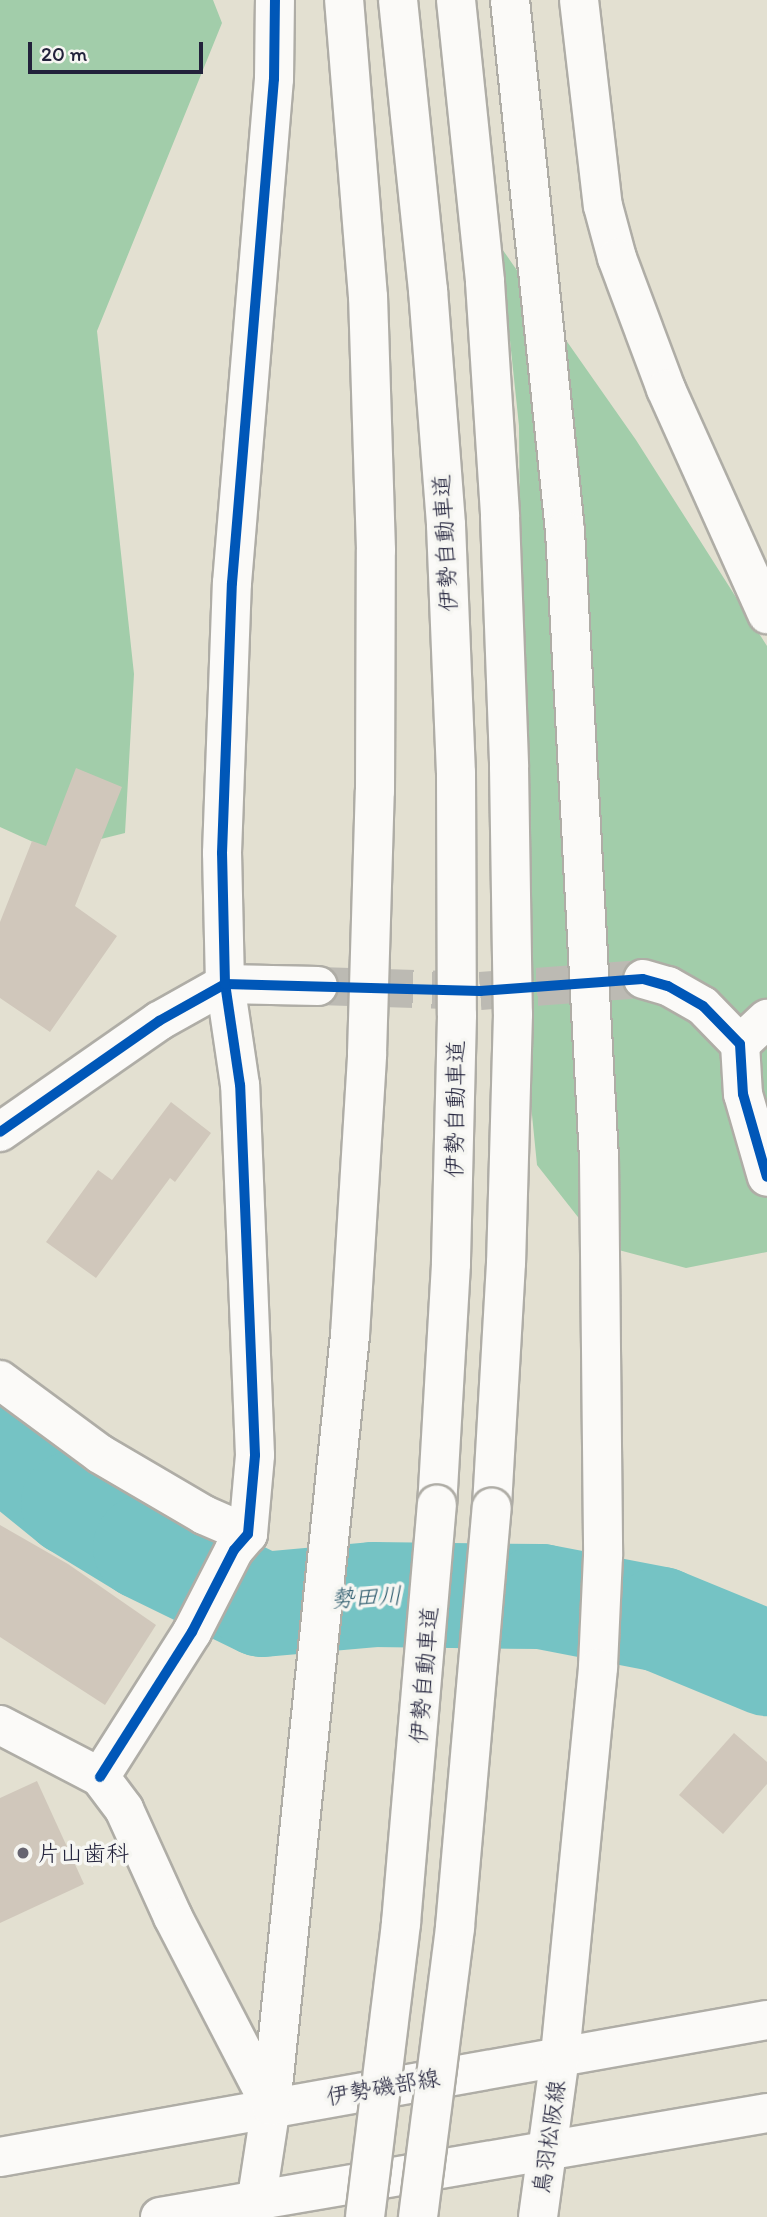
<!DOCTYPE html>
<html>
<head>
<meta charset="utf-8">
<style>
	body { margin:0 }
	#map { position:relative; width:767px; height:2217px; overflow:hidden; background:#e3e0d1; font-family:Itim,"Klee One",sans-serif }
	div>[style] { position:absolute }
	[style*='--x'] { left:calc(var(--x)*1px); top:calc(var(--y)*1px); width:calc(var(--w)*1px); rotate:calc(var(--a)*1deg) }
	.forest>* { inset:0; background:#a2cdaa }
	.river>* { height:105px; margin:-52.5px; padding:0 52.5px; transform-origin:52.5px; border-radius:52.5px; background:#75c3c4 }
	.building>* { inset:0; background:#d0c7bb }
	.minor-tunnel>* { height:38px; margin-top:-19px; transform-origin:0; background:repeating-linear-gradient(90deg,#bcbab3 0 38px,transparent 0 57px) }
	.roads { filter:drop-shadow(2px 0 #afada6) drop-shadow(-2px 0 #afada6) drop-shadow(0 2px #afada6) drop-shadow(0 -2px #afada6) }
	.minor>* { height:38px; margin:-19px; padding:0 19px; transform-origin:19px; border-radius:19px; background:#fbfaf8 }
	.major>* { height:38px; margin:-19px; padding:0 19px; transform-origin:19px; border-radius:19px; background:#fbfaf8 }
	.highway>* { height:38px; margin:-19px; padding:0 19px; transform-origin:19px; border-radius:19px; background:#fbfaf8 }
	.bridges { filter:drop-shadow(2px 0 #afada6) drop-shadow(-2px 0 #afada6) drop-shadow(0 2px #afada6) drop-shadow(0 -2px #afada6) }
	.highway-bridge>* { height:38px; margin:-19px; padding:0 19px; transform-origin:19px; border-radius:19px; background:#fbfaf8 }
	.cycleway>* { height:10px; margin:-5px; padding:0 5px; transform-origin:5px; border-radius:5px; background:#0057b8 }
	.dots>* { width:19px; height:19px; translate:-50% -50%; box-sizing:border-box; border:4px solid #f6f6f2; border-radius:50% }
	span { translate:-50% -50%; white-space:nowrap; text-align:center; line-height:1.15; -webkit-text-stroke:7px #f6f6f2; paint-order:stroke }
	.street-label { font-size:23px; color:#22223b }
	.poi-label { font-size:23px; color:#22223b }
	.left { translate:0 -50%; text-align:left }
	.water-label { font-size:24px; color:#305d6f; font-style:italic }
	.scale { position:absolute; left:28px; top:42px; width:175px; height:32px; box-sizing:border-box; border:4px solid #22223b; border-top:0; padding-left:9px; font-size:21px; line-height:24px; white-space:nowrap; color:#22223b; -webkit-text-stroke:5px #f6f6f2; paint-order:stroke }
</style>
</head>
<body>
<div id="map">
	<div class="forest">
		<i style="clip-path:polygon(0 0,213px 0,222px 23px,97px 331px,134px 674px,125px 833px,53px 851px,0 827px)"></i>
		<i style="clip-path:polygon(500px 246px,636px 440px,767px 646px,767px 1252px,686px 1268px,600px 1245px,537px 1165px,525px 1045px,519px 426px)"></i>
	</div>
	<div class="river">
		<i style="--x:0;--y:1444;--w:94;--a:38.9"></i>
		<i style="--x:73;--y:1503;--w:84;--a:31.4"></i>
		<i style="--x:145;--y:1547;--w:130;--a:26"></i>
		<i style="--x:262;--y:1604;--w:111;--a:-5.1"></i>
		<i style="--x:373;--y:1594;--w:168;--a:0.7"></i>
		<i style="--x:541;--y:1596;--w:121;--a:10.9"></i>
		<i style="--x:660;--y:1619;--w:116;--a:22.4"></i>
	</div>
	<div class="building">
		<i style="clip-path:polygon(76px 768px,122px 787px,75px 906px,117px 936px,50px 1032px,0 998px,0 922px,32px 841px,46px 846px)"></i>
		<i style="clip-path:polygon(171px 1102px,211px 1133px,175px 1182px,170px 1178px,96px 1278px,46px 1242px,98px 1170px,112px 1180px)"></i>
		<i style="clip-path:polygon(0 1525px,68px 1564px,156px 1625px,105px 1705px,0 1637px)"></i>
		<i style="clip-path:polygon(734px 1733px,767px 1762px,767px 1784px,723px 1834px,679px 1795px)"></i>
		<i style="clip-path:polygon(37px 1781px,84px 1884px,0 1923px,0 1798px)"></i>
	</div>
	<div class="minor-tunnel">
		<i style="--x:318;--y:986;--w:162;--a:1.8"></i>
		<i style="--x:480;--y:991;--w:163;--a:-4.2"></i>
	</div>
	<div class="roads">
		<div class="minor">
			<i style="--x:579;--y:0;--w:207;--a:83.4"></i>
			<i style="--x:603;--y:206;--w:54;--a:74.9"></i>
			<i style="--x:617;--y:258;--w:140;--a:69.5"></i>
			<i style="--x:666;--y:389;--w:247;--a:65.8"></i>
			<i style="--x:643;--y:979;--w:26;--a:16"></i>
			<i style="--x:668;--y:986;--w:40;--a:29.7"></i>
			<i style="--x:703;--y:1006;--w:53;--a:45.8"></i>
			<i style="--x:740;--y:1044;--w:50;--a:86.6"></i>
			<i style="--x:743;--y:1094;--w:86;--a:73.9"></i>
			<i style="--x:740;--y:1044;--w:37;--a:-43"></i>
			<i style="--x:0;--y:1132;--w:194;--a:-34.9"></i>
			<i style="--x:159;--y:1021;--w:76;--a:-29.3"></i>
			<i style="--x:225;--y:984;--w:93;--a:1.2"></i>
			<i style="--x:0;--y:1380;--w:124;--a:36.5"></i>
			<i style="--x:100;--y:1454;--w:121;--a:30.4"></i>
			<i style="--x:204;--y:1515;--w:48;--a:23.4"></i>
			<i style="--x:0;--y:1725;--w:113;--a:27.5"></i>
			<i style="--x:100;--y:1777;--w:40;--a:53"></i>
			<i style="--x:124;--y:1809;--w:119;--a:65.6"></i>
			<i style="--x:173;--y:1917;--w:213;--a:62.6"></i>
			<i style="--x:100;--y:1777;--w:172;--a:-57.6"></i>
			<i style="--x:192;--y:1632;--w:92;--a:-62.9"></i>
			<i style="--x:234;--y:1550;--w:21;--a:-49"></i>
			<i style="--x:248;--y:1534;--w:79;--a:-84.9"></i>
			<i style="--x:255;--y:1455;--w:370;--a:-92.3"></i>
			<i style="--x:240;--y:1085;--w:102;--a:-98.4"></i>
			<i style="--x:225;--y:984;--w:131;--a:-91.3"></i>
			<i style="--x:222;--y:853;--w:270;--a:-87.9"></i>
			<i style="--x:232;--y:583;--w:506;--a:-85.24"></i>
			<i style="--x:274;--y:79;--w:79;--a:-89.3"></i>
		</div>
		<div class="major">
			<i style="--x:0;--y:2157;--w:779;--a:-10.13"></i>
			<i style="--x:160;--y:2217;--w:616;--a:-9.72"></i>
			<i style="--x:254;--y:2217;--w:112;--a:-81.3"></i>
			<i style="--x:538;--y:2217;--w:162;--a:-82.2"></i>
		</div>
		<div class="highway">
			<i style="--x:398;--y:0;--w:292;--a:84.1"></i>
			<i style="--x:428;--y:290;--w:236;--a:85.6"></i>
			<i style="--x:446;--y:525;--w:248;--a:87.7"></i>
			<i style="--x:456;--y:773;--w:242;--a:89.8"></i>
			<i style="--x:457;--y:1015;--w:249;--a:91.4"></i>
			<i style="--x:451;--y:1264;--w:241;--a:93.3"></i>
			<i style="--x:456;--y:0;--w:283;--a:84.1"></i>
			<i style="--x:485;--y:282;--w:235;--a:86.3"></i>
			<i style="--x:500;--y:517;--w:250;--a:87.9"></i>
			<i style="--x:509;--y:767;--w:247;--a:89.1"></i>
			<i style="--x:513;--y:1014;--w:249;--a:91.6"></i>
			<i style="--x:506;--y:1263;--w:245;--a:93.3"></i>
			<i style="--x:510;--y:0;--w:534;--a:84.09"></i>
			<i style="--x:565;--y:531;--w:628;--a:86.9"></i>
			<i style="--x:599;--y:1158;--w:398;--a:89.4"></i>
			<i style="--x:603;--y:1556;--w:112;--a:92.6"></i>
			<i style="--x:598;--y:1668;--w:391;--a:95.6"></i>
			<i style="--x:271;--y:2106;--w:775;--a:-84.15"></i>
			<i style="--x:350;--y:1335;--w:282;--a:-86.5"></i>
			<i style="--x:367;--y:1054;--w:263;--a:-88.3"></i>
			<i style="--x:375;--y:791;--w:241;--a:-89.8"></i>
			<i style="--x:376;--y:550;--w:253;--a:-91.8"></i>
			<i style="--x:368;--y:297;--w:298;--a:-94.6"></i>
		</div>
	</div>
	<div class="bridges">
		<div class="highway-bridge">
			<i style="--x:365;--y:2217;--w:296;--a:-83"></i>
			<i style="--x:401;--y:1923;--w:420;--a:-85.1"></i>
			<i style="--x:418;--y:2217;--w:292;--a:-82.7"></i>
			<i style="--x:455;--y:1927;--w:421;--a:-85"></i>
		</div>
	</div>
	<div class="cycleway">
		<i style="--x:0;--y:1132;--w:194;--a:-34.9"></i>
		<i style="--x:159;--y:1021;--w:76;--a:-29.3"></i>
		<i style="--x:225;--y:984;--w:255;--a:1.6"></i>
		<i style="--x:480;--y:991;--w:163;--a:-4.2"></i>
		<i style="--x:643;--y:979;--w:26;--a:16"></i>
		<i style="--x:668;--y:986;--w:40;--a:29.7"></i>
		<i style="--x:703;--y:1006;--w:53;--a:45.8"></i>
		<i style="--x:740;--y:1044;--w:50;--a:86.6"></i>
		<i style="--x:743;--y:1094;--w:86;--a:73.9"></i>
		<i style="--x:100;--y:1777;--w:172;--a:-57.6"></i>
		<i style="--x:192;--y:1632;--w:92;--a:-62.9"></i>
		<i style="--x:234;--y:1550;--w:21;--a:-49"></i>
		<i style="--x:248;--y:1534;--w:79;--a:-84.9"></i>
		<i style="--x:255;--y:1455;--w:370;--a:-92.3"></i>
		<i style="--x:240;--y:1085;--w:102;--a:-98.4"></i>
		<i style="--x:225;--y:984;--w:131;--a:-91.3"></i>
		<i style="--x:222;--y:853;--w:270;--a:-87.9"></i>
		<i style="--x:232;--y:583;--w:506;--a:-85.24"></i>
		<i style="--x:274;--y:79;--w:79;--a:-89.3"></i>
	</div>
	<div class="dots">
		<i style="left:23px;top:1853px;background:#666470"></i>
	</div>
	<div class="street-label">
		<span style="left:445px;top:543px;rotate:-93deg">伊勢自動車道</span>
		<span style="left:455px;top:1109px;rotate:-89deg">伊勢自動車道</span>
		<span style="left:424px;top:1675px;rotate:-85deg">伊勢自動車道</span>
		<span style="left:383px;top:2087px;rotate:-10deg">伊勢磯部線</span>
		<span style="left:549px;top:2137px;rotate:-82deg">鳥羽松阪線</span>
	</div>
	<div class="poi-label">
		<span class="left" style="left:37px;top:1853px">片山歯科</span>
	</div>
	<div class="water-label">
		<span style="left:366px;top:1597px;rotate:-3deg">勢田川</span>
	</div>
	<div class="scale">20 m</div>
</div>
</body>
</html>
